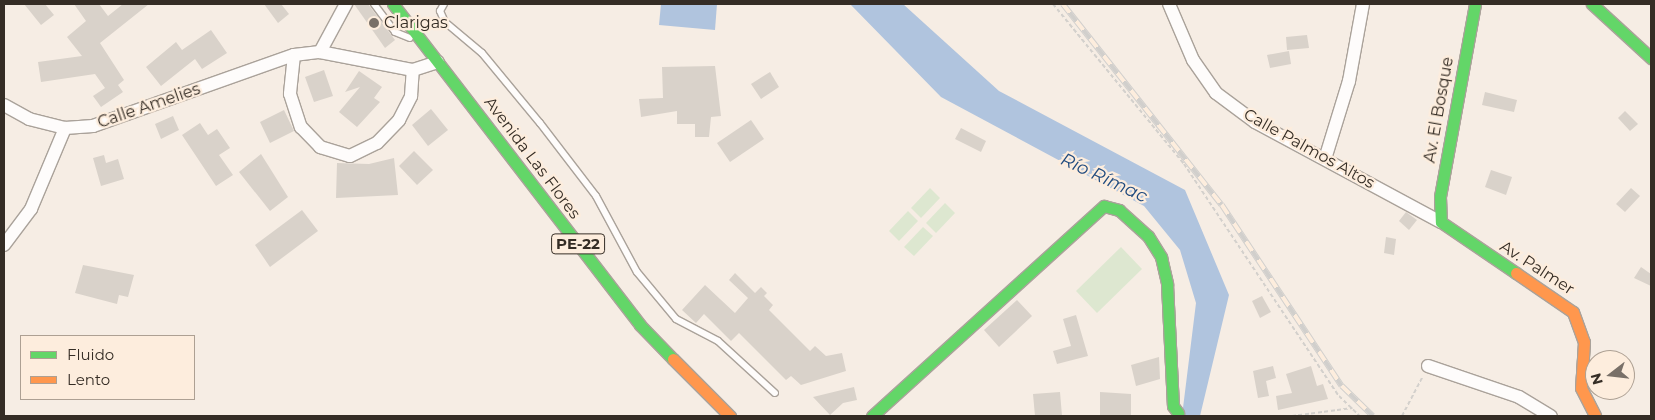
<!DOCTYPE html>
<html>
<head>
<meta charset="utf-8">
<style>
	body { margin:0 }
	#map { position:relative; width:1655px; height:420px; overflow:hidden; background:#f6ede4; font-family:Montserrat,sans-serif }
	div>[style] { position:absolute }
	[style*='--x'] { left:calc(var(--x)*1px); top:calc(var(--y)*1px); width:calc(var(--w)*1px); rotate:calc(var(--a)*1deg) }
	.green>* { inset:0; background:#dde7d0 }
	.water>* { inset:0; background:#b0c4de }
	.building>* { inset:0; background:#d9d2ca }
	.path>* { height:2px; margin-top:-1px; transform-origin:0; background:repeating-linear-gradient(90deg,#d3d0cc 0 4px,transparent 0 6.5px) }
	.roads { filter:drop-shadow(1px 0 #aaa29a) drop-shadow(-1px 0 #aaa29a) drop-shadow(0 1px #aaa29a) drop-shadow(0 -1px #aaa29a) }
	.lane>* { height:6px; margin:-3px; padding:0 3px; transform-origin:3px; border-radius:3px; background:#fefcfb }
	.street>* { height:12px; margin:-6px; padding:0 6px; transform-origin:6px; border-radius:6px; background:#fefcfb }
	.fast>* { height:11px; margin:-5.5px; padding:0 5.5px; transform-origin:5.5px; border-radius:5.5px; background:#63d668 }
	.slow>* { height:11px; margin:-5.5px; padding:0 5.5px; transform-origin:5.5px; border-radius:5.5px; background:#ff974d }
	.rail>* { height:5.5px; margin-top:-2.75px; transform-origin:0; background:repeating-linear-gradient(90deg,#fdeddd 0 11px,#d1cfcc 0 22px); box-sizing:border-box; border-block:1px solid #d1cfcc }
	.dots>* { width:14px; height:14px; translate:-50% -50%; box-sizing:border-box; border:2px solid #fdeddd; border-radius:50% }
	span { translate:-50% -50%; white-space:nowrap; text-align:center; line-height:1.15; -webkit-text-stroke:4.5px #fdeddd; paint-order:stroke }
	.shield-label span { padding:1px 4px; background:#fdeddd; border:1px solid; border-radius:4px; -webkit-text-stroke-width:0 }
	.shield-label { font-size:15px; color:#352d25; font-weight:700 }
	.poi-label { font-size:16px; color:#352d25 }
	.left { translate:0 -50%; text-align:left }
	.street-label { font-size:16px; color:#352d25 }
	.water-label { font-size:18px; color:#204b7f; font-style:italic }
	.frame { position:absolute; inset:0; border:5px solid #352d25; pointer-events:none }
	.legend { position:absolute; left:20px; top:335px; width:175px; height:65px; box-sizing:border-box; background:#fdeddd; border:1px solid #ada093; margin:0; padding:6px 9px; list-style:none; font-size:15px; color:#352d25 }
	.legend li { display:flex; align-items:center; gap:10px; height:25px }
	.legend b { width:25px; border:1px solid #ada093 }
	.north { position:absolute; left:1585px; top:350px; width:50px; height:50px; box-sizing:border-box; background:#fdeddd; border:1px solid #ada093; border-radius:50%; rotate:254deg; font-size:14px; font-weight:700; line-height:20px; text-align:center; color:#352d25 }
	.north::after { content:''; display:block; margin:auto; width:18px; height:22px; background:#797068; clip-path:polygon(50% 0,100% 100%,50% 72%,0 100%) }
</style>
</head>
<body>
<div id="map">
	<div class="green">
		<i style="clip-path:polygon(930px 188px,940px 198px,921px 218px,911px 208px)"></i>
		<i style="clip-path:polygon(945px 203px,955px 213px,936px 233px,926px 223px)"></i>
		<i style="clip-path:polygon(908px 211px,918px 221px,899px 241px,889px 231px)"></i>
		<i style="clip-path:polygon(923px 227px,933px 236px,914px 256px,904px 247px)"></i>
		<i style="clip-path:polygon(1121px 247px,1142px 269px,1097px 313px,1076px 291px)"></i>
	</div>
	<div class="water">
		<i style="clip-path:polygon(661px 4px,717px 4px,715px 30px,659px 25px)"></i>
		<i style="clip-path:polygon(850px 4px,903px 4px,999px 91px,1185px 190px,1229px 295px,1200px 416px,1182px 416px,1196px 303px,1180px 250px,1144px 206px,941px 97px)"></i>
	</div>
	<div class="building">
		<i style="clip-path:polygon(24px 4px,45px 4px,54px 15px,41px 25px)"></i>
		<i style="clip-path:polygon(74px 4px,99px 4px,108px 16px,123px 4px,149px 4px,100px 43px,124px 80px,118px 85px,123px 92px,101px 107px,93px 96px,105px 88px,95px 74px,41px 82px,38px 62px,82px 56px,67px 37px,86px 21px)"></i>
		<i style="clip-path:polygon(264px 4px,281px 4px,289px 14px,278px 23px)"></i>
		<i style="clip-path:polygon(354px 4px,368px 4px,395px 40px,385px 48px)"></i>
		<i style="clip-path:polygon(211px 30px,227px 53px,202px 69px,195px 59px,161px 86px,146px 67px,176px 42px,182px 50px)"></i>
		<i style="clip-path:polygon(1307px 35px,1309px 48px,1287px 50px,1286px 37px)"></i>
		<i style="clip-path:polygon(1289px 51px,1291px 64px,1270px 68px,1267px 55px)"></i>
		<i style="clip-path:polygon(715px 66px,721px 116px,711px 117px,709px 137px,695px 137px,695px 124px,677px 124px,677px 111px,641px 117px,639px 99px,663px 98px,662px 67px)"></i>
		<i style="clip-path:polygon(324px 70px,333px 96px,314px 102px,305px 77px)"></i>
		<i style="clip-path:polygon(359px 71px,382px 87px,374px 98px,380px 102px,357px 127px,339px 112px,360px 87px,345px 92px)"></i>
		<i style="clip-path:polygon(770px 72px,779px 87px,761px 99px,751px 84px)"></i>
		<i style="clip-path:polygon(1485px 92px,1517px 100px,1514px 112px,1482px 105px)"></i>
		<i style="clip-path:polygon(431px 109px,448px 130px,428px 146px,412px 125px)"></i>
		<i style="clip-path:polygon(284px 110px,294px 131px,270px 143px,260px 122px)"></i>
		<i style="clip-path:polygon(1625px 111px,1638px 124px,1630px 131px,1618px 118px)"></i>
		<i style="clip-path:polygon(173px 116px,179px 130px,161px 139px,155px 124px)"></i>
		<i style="clip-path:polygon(751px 120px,764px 139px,730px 162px,717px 143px)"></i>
		<i style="clip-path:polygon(200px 123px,208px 135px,217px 129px,230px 148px,219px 155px,233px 175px,216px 186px,182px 135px)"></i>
		<i style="clip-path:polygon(961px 128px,986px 141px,981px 152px,955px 139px)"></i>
		<i style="clip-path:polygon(414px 151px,433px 170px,417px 185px,399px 166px)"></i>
		<i style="clip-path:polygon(261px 154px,288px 197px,270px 211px,239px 172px)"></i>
		<i style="clip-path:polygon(104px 155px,106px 163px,118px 159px,124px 179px,101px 186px,93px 158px)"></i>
		<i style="clip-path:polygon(394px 158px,398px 195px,336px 198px,337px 163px,369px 164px)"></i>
		<i style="clip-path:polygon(1491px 170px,1512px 177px,1506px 195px,1485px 187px)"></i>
		<i style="clip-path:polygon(1631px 188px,1640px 196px,1625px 212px,1616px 204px)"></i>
		<i style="clip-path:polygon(302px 210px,318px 231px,270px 267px,255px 245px)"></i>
		<i style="clip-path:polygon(1406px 212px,1417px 220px,1409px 230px,1399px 221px)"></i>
		<i style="clip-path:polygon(1386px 237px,1396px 239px,1394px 255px,1384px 253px)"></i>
		<i style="clip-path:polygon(83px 265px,134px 275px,128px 297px,119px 295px,117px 304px,75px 293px)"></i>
		<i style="clip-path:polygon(1641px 267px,1651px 274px,1651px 286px,1634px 278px)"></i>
		<i style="clip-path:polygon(735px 273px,755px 293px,761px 287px,767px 293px,764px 296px,773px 305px,769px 310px,810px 351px,815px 346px,826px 356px,842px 353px,846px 371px,801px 385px,791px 376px,786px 380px,739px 333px,731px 341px,704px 314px,696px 323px,682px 310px,705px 285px,735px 313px,748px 298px,729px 280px)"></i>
		<i style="clip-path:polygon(1262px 296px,1271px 312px,1260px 318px,1252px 301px)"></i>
		<i style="clip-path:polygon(1017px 300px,1032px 316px,999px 347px,984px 330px)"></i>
		<i style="clip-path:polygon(1076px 315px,1088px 356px,1057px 364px,1053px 351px,1071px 346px,1063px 319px)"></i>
		<i style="clip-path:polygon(1159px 357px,1160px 379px,1136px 386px,1131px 365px)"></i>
		<i style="clip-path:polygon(1273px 366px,1276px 378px,1266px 381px,1269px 396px,1258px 398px,1253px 371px)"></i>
		<i style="clip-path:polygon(1311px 366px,1317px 386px,1323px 384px,1328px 399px,1278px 410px,1276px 396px,1292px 393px,1286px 374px)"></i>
		<i style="clip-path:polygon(854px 387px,857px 400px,843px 403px,830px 415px,813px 397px)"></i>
		<i style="clip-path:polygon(1060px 392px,1062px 416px,1035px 416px,1033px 394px)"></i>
		<i style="clip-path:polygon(1100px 392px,1131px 394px,1131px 416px,1100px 416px)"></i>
	</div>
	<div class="path">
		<i style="--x:1053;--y:4;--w:207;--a:50.7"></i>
		<i style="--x:1184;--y:164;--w:279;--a:56.3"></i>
		<i style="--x:1339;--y:396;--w:29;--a:44"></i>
		<i style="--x:1292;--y:416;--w:61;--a:-7.6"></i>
		<i style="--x:1402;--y:416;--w:45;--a:-62.3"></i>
	</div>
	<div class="roads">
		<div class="lane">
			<i style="--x:374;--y:4;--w:35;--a:53"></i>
			<i style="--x:395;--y:32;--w:16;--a:22"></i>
			<i style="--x:444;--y:4;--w:8;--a:120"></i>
			<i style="--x:440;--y:11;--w:12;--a:66"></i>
			<i style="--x:445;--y:22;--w:48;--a:40"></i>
			<i style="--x:482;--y:53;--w:91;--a:50.4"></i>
			<i style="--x:540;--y:123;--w:92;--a:52.5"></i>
			<i style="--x:596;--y:196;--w:86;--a:61.7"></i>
			<i style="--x:637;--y:272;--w:61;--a:50.3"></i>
			<i style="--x:676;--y:319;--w:47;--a:27.6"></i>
			<i style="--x:718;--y:341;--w:77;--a:42.4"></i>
		</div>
		<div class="street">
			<i style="--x:1169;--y:4;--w:61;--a:66.8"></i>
			<i style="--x:1193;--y:60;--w:40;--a:55.1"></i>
			<i style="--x:1216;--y:93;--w:49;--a:36.6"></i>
			<i style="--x:1255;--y:122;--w:211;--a:28.3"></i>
			<i style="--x:320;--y:52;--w:95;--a:11"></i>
			<i style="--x:413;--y:70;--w:26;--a:-18"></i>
			<i style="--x:294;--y:55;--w:39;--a:96"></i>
			<i style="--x:290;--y:94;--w:35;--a:72"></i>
			<i style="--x:301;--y:127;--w:28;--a:46"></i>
			<i style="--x:320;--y:147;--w:31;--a:17"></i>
			<i style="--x:350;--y:156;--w:30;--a:-26"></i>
			<i style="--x:377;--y:143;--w:32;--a:-46"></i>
			<i style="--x:399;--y:120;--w:27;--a:-63"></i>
			<i style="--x:411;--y:96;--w:26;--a:-86"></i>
			<i style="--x:4;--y:105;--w:29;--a:29"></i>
			<i style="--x:29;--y:119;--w:37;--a:14"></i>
			<i style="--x:65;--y:128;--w:28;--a:-4"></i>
			<i style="--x:93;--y:126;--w:213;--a:-19.5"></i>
			<i style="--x:294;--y:55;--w:26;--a:-7"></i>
			<i style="--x:320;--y:52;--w:55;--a:-61.6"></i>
			<i style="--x:1325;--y:159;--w:82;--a:-72.9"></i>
			<i style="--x:1349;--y:81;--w:78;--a:-79.7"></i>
			<i style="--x:4;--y:245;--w:45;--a:-53.1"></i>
			<i style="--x:31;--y:209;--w:88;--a:-67.2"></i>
			<i style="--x:1428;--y:366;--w:96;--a:18.8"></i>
			<i style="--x:1519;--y:397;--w:37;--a:31"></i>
		</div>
		<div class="fast">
			<i style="--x:393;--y:4;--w:405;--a:52.4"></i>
			<i style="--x:640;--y:325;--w:47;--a:45.9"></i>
			<i style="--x:1475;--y:4;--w:196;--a:100.3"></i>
			<i style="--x:1440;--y:197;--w:25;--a:88"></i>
			<i style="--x:1441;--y:222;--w:91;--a:34.2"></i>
			<i style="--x:1592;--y:4;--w:80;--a:42.5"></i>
			<i style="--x:872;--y:416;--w:313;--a:-42.2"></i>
			<i style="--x:1104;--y:206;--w:16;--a:15"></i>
			<i style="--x:1119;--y:210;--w:39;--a:42"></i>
			<i style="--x:1148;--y:236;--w:25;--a:58"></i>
			<i style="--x:1161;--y:257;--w:28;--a:77"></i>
			<i style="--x:1167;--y:284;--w:122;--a:87.2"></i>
			<i style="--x:1173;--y:406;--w:9;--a:54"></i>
		</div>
		<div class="slow">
			<i style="--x:1516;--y:273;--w:69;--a:34.4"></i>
			<i style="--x:1573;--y:312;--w:32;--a:70"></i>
			<i style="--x:1584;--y:342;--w:46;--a:93.7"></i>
			<i style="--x:1581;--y:388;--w:31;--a:63"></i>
			<i style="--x:673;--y:359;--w:81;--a:45"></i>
		</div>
	</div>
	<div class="rail">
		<i style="--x:1063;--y:4;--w:256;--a:51.7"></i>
		<i style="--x:1222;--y:205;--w:217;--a:56.5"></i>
		<i style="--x:1342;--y:386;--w:43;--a:44.1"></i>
	</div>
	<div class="dots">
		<i style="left:374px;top:23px;background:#797068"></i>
	</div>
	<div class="shield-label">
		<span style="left:578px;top:244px">PE-22</span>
	</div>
	<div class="poi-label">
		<span class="left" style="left:384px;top:23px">Clarigas</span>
	</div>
	<div class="street-label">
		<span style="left:149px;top:106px;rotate:-19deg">Calle Amelies</span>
		<span style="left:1439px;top:110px;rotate:-80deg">Av. El Bosque</span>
		<span style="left:1309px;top:149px;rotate:29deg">Calle Palmos Altos</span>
		<span style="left:532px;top:158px;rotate:53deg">Avenida Las Flores</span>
		<span style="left:1537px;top:268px;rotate:33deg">Av. Palmer</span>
	</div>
	<div class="water-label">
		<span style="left:1104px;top:178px;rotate:25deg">Río Rímac</span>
	</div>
	<div class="frame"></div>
	<ul class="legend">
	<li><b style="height:6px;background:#63d668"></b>Fluido</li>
	<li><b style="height:6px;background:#ff974d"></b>Lento</li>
	</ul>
	<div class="north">N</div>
</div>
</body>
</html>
